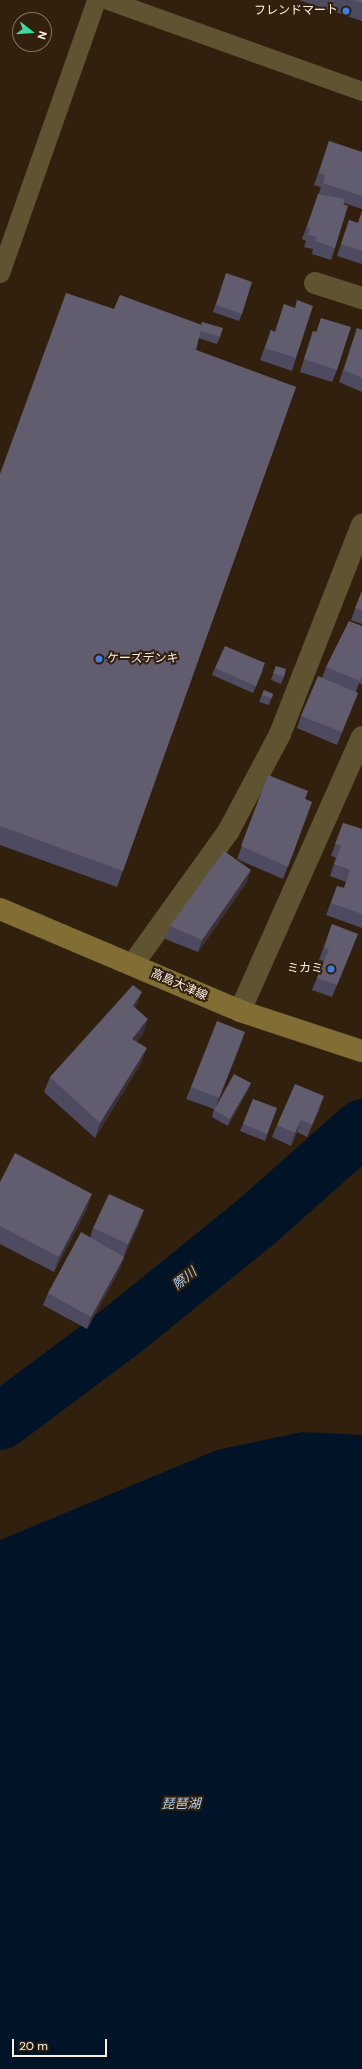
<!DOCTYPE html>
<html>
<head>
<meta charset="utf-8">
<style>
	body { margin:0 }
	#map { position:relative; width:362px; height:2069px; overflow:hidden; background:#32200e; font-family:"DM Sans","Noto Sans JP",sans-serif }
	div>[style] { position:absolute }
	[style*='--x'] { left:calc(var(--x)*1px); top:calc(var(--y)*1px); width:calc(var(--w)*1px); rotate:calc(var(--a)*1deg) }
	.water>* { inset:0; background:#011427 }
	.river>* { height:57px; margin:-28.5px; padding:0 28.5px; transform-origin:28.5px; border-radius:28.5px; background:#011427 }
	.lane>* { height:19px; margin:-9.5px; padding:0 9.5px; transform-origin:9.5px; border-radius:9.5px; background:#5f5431 }
	.street>* { height:22px; margin:-11px; padding:0 11px; transform-origin:11px; border-radius:11px; background:#5f5431 }
	.secondary>* { height:22px; margin:-11px; padding:0 11px; transform-origin:11px; border-radius:11px; background:#806e34 }
	.wall>* { inset:0; background:#4e4a60 }
	.shaded-wall>* { inset:0; background:#3b3239 }
	.building>* { inset:0; background:#615c6e }
	.dots>* { width:11px; height:11px; translate:-50% -50%; box-sizing:border-box; border:2px solid #32200e; border-radius:50% }
	span { translate:-50% -50%; white-space:nowrap; text-align:center; line-height:1.15; -webkit-text-stroke:4px #32200e; paint-order:stroke }
	.poi-label { font-size:12px; color:#fcf0e4 }
	.right { translate:-100% -50%; text-align:right }
	.left { translate:0 -50%; text-align:left }
	.street-label { font-size:12px; color:#fcf0e4 }
	.water-label { font-size:13px; color:#b0d2f4; font-style:italic }
	.north { position:absolute; left:12px; top:12px; width:40px; height:40px; box-sizing:border-box; background:#32200e; border:1px solid #837364; border-radius:50%; rotate:107deg; font-size:11px; font-weight:700; line-height:16px; text-align:center; color:#fcf0e4 }
	.north::after { content:''; display:block; margin:auto; width:14px; height:18px; background:#44d49f; clip-path:polygon(50% 0,100% 100%,50% 72%,0 100%) }
	.scale { position:absolute; left:12px; top:2039px; width:95px; height:18px; box-sizing:border-box; border:2px solid #fcf0e4; border-top:0; padding-left:5px; font-size:12px; line-height:14px; white-space:nowrap; color:#fcf0e4; -webkit-text-stroke:3px #32200e; paint-order:stroke }
</style>
</head>
<body>
<div id="map">
	<div class="water">
		<i style="clip-path:polygon(302px 1432px,362px 1435px,362px 2069px,0 2069px,0 1540px,217px 1450px)"></i>
	</div>
	<div class="river">
		<i style="--x:0;--y:1421;--w:149;--a:-36.8"></i>
		<i style="--x:119;--y:1332;--w:175;--a:-39"></i>
		<i style="--x:255;--y:1222;--w:143;--a:-41.6"></i>
	</div>
	<div class="lane">
		<i style="--x:108;--y:0;--w:270;--a:19.7"></i>
		<i style="--x:0;--y:273;--w:289;--a:-70.6"></i>
	</div>
	<div class="street">
		<i style="--x:315;--y:283;--w:49;--a:17.7"></i>
		<i style="--x:133;--y:964;--w:163;--a:-54.3"></i>
		<i style="--x:228;--y:832;--w:111;--a:-62"></i>
		<i style="--x:280;--y:734;--w:225;--a:-68.6"></i>
		<i style="--x:240;--y:1011;--w:300;--a:-66"></i>
	</div>
	<div class="secondary">
		<i style="--x:0;--y:909;--w:261;--a:23"></i>
		<i style="--x:240;--y:1011;--w:128;--a:18.2"></i>
	</div>
	<div class="wall">
		<i style="clip-path:polygon(299px 0,362px 0,362px 21px)"></i>
		<i style="clip-path:polygon(329px 141px,362px 152px,362px 209px,344px 203px,335px 248px,331px 260px,312px 254px,313px 249px,304px 247px,306px 241px,302px 239px,321px 187px,314px 185px)"></i>
		<i style="clip-path:polygon(362px 211px,362px 264px,337px 256px,349px 220px,358px 223px)"></i>
		<i style="clip-path:polygon(224px 280px,242px 314px,239px 321px,213px 312px)"></i>
		<i style="clip-path:polygon(120px 295px,220px 337px,217px 344px,198px 338px,196px 350px,296px 387px,117px 887px,0 845px,0 474px,114px 309px)"></i>
		<i style="clip-path:polygon(284px 304px,296px 358px,292px 371px,260px 360px,271px 330px,275px 332px)"></i>
		<i style="clip-path:polygon(321px 318px,337px 370px,332px 382px,300px 372px,313px 331px,316px 332px)"></i>
		<i style="clip-path:polygon(357px 328px,362px 330px,362px 392px,339px 382px)"></i>
		<i style="clip-path:polygon(362px 591px,362px 624px,351px 620px)"></i>
		<i style="clip-path:polygon(362px 626px,362px 685px,359px 683px,356px 692px,358px 693px,337px 745px,297px 728px,301px 716px,322px 678px,326px 667px)"></i>
		<i style="clip-path:polygon(276px 666px,284px 677px,281px 684px,271px 680px)"></i>
		<i style="clip-path:polygon(215px 668px,263px 670px,253px 693px,212px 675px)"></i>
		<i style="clip-path:polygon(264px 690px,273px 694px,269px 705px,259px 702px)"></i>
		<i style="clip-path:polygon(268px 775px,305px 799px,312px 802px,283px 879px,237px 859px)"></i>
		<i style="clip-path:polygon(343px 823px,362px 829px,362px 928px,326px 915px,337px 886px,344px 888px,346px 882px,330px 876px,336px 858px,331px 856px)"></i>
		<i style="clip-path:polygon(247px 882px,198px 952px,165px 939px,170px 926px)"></i>
		<i style="clip-path:polygon(332px 924px,353px 946px,332px 997px,312px 990px,324px 961px,319px 960px)"></i>
		<i style="clip-path:polygon(136px 1008px,143px 1034px,137px 1041px,141px 1063px,95px 1138px,44px 1092px,50px 1077px)"></i>
		<i style="clip-path:polygon(241px 1044px,216px 1106px,251px 1083px,248px 1090px,228px 1126px,212px 1117px,214px 1109px,186px 1099px,191px 1087px)"></i>
		<i style="clip-path:polygon(253px 1099px,277px 1108px,265px 1141px,240px 1131px)"></i>
		<i style="clip-path:polygon(320px 1108px,307px 1137px,297px 1132px,291px 1146px,272px 1137px,277px 1125px)"></i>
		<i style="clip-path:polygon(0 1182px,87px 1209px,54px 1272px,0 1244px)"></i>
		<i style="clip-path:polygon(140px 1222px,124px 1256px,124px 1257px,120px 1269px,87px 1329px,43px 1305px,48px 1293px,90px 1238px,93px 1228px)"></i>
	</div>
	<div class="shaded-wall">
		<i style="clip-path:polygon(251px 870px,247px 882px,198px 952px,202px 940px)"></i>
		<i style="clip-path:polygon(142px 992px,136px 1007px,128px 1022px,133px 1006px)"></i>
		<i style="clip-path:polygon(148px 1019px,143px 1034px,127px 1054px,132px 1039px)"></i>
		<i style="clip-path:polygon(245px 1032px,241px 1044px,215px 1110px,219px 1098px)"></i>
		<i style="clip-path:polygon(147px 1048px,141px 1063px,95px 1138px,100px 1123px)"></i>
		<i style="clip-path:polygon(251px 1083px,248px 1090px,228px 1126px,230px 1119px)"></i>
		<i style="clip-path:polygon(324px 1096px,320px 1108px,307px 1137px,312px 1125px)"></i>
		<i style="clip-path:polygon(301px 1120px,297px 1132px,291px 1146px,295px 1133px)"></i>
		<i style="clip-path:polygon(92px 1194px,87px 1209px,54px 1272px,59px 1257px)"></i>
		<i style="clip-path:polygon(144px 1210px,140px 1222px,124px 1256px,128px 1244px)"></i>
		<i style="clip-path:polygon(124px 1257px,120px 1269px,87px 1329px,91px 1317px)"></i>
	</div>
	<div class="building">
		<i style="clip-path:polygon(354px 0,362px 0,362px 3px)"></i>
		<i style="clip-path:polygon(329px 141px,362px 152px,362px 196px,323px 183px,325px 175px,319px 173px)"></i>
		<i style="clip-path:polygon(318px 194px,345px 199px,343px 204px,348px 206px,335px 248px,316px 241px,317px 237px,308px 235px,310px 229px,307px 227px)"></i>
		<i style="clip-path:polygon(362px 211px,362px 251px,341px 244px,349px 220px,358px 223px)"></i>
		<i style="clip-path:polygon(226px 273px,252px 282px,242px 314px,216px 305px)"></i>
		<i style="clip-path:polygon(66px 293px,114px 309px,120px 295px,202px 325px,196px 350px,296px 387px,123px 871px,0 826px,0 474px)"></i>
		<i style="clip-path:polygon(297px 300px,313px 306px,296px 358px,265px 348px,271px 330px,275px 332px,284px 304px,295px 308px)"></i>
		<i style="clip-path:polygon(321px 318px,351px 327px,337px 370px,304px 359px,313px 331px,317px 332px)"></i>
		<i style="clip-path:polygon(202px 322px,223px 328px,220px 337px,200px 331px,202px 325px,201px 324px)"></i>
		<i style="clip-path:polygon(357px 328px,362px 330px,362px 378px,344px 370px)"></i>
		<i style="clip-path:polygon(362px 591px,362px 610px,355px 608px)"></i>
		<i style="clip-path:polygon(349px 621px,362px 626px,362px 676px,360px 681px,326px 667px)"></i>
		<i style="clip-path:polygon(225px 646px,265px 663px,256px 686px,215px 668px)"></i>
		<i style="clip-path:polygon(276px 666px,286px 669px,284px 677px,273px 673px)"></i>
		<i style="clip-path:polygon(318px 676px,358px 693px,342px 732px,301px 716px)"></i>
		<i style="clip-path:polygon(264px 690px,273px 694px,272px 698px,262px 695px)"></i>
		<i style="clip-path:polygon(268px 775px,308px 791px,305px 799px,312px 802px,288px 867px,241px 846px)"></i>
		<i style="clip-path:polygon(343px 823px,362px 829px,362px 914px,331px 903px,337px 886px,344px 888px,350px 870px,334px 864px,341px 846px,335px 844px)"></i>
		<i style="clip-path:polygon(224px 851px,251px 870px,202px 940px,170px 926px)"></i>
		<i style="clip-path:polygon(332px 924px,358px 934px,337px 985px,317px 978px,329px 949px,324px 948px)"></i>
		<i style="clip-path:polygon(133px 985px,142px 992px,133px 1006px,148px 1019px,132px 1039px,147px 1048px,100px 1123px,50px 1077px)"></i>
		<i style="clip-path:polygon(217px 1021px,245px 1032px,219px 1098px,191px 1087px)"></i>
		<i style="clip-path:polygon(234px 1074px,251px 1083px,230px 1119px,214px 1110px)"></i>
		<i style="clip-path:polygon(295px 1084px,324px 1096px,312px 1125px,301px 1120px,295px 1133px,277px 1125px)"></i>
		<i style="clip-path:polygon(253px 1099px,277px 1108px,267px 1134px,243px 1124px)"></i>
		<i style="clip-path:polygon(15px 1153px,92px 1194px,59px 1257px,0 1226px,0 1182px)"></i>
		<i style="clip-path:polygon(109px 1194px,144px 1210px,128px 1244px,93px 1228px)"></i>
		<i style="clip-path:polygon(81px 1232px,124px 1257px,91px 1317px,48px 1293px)"></i>
	</div>
	<div class="dots">
		<i style="left:346px;top:11px;background:#3f7fe0"></i>
		<i style="left:99px;top:659px;background:#3f7fe0"></i>
		<i style="left:331px;top:969px;background:#3f7fe0"></i>
	</div>
	<div class="poi-label">
		<span class="right" style="left:338px;top:11px">フレンドマート</span>
		<span class="left" style="left:107px;top:659px">ケーズデンキ</span>
		<span class="right" style="left:323px;top:969px">ミカミ</span>
	</div>
	<div class="street-label">
		<span style="left:179px;top:985px;rotate:24deg">高島大津線</span>
	</div>
	<div class="water-label">
		<span style="left:185px;top:1279px;rotate:-39deg">際川</span>
		<span style="left:181px;top:1804px">琵琶湖</span>
	</div>
	<div class="north">N</div>
	<div class="scale">20 m</div>
</div>
</body>
</html>
